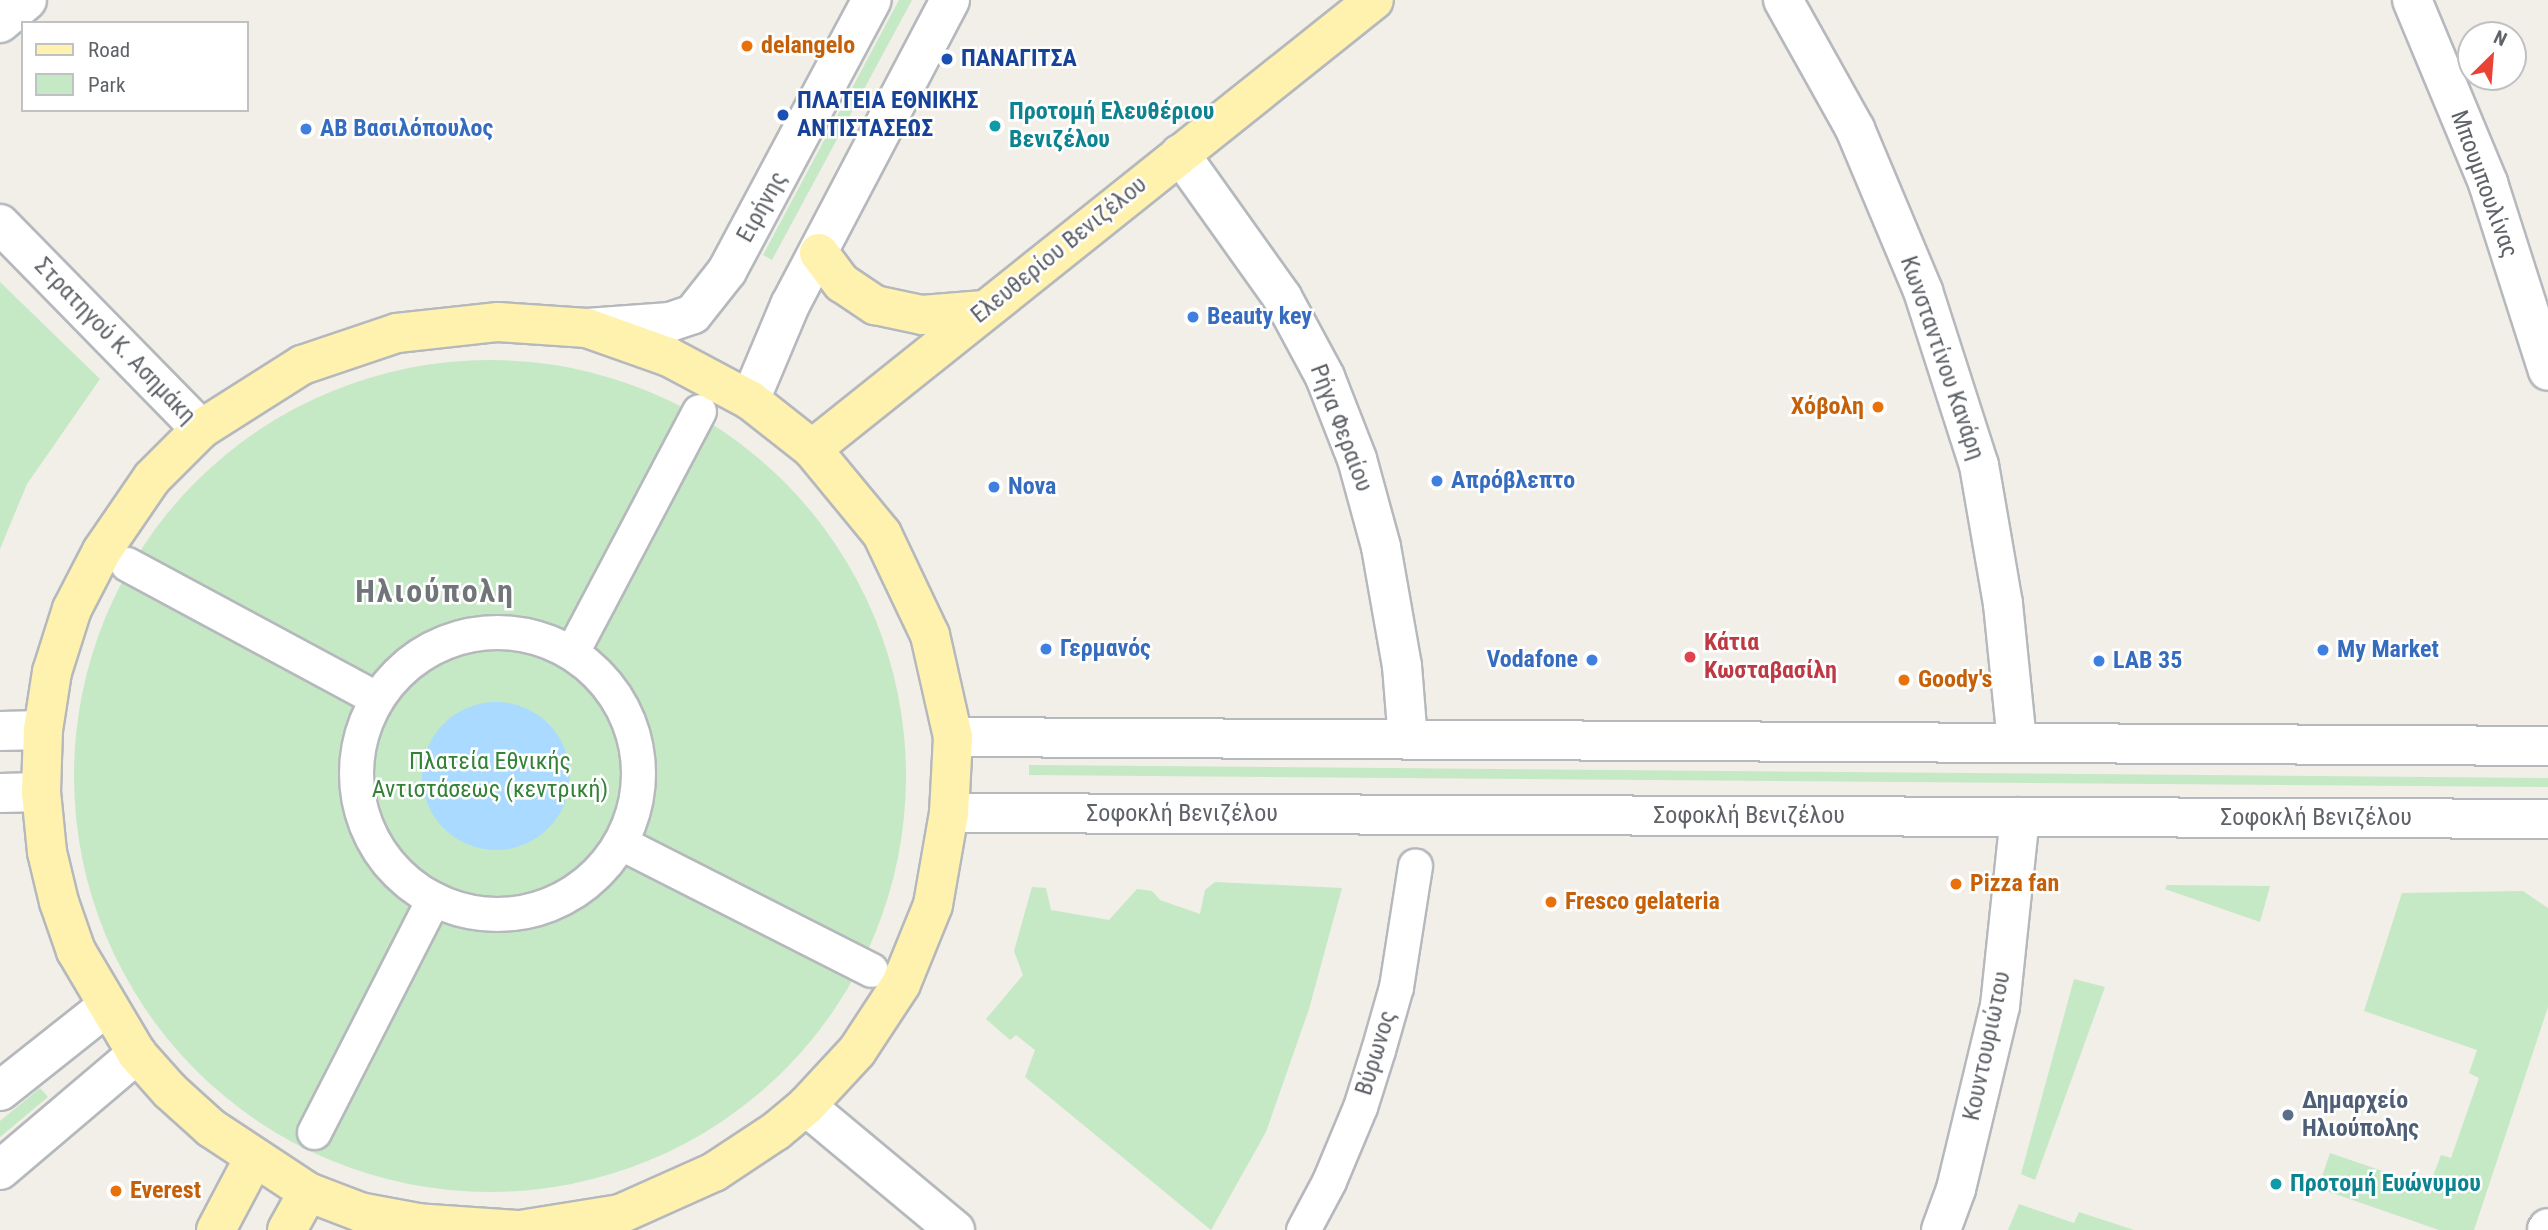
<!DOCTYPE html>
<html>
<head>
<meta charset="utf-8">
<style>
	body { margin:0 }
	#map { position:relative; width:2548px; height:1230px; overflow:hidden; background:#f1efe8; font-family:"Roboto Condensed",sans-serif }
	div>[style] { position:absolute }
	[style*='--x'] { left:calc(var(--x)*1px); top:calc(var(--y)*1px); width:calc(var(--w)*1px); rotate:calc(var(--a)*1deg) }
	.green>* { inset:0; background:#c5e8c5 }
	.round { border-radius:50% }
	.water>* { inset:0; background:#aadaff }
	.roads { filter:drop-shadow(2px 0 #b5b8bc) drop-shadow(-2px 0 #b5b8bc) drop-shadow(0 2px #b5b8bc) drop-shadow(0 -2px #b5b8bc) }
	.pedestrian>* { height:33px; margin:-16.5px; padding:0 16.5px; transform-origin:16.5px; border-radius:16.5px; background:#fff }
	.pedestrian>.ring { margin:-16.5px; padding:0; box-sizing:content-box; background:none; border:33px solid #fff; border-radius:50% }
	.minor>* { height:38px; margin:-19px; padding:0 19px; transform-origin:19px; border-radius:19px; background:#fff }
	.tertiary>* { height:38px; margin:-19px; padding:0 19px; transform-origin:19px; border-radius:19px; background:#fff }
	.secondary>* { height:38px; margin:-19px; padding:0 19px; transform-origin:19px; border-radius:19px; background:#fff }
	.primary>* { height:38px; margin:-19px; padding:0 19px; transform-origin:19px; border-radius:19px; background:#fff2af }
	.dots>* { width:19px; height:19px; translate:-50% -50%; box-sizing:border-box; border:4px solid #fff; border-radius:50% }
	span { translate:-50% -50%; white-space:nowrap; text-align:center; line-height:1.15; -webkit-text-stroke:5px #fff; paint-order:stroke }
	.food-label { font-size:24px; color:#c56008; font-weight:700 }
	.left { translate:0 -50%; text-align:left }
	.right { translate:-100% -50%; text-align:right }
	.transit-label { font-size:24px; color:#164399; font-weight:700 }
	.culture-label { font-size:24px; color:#0d838f; font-weight:700 }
	.shop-label { font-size:24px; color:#366cbe; font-weight:700 }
	.street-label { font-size:24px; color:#5f6368 }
	.health-label { font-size:24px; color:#be3a42; font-weight:700 }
	.park-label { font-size:24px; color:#348238 }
	.service-label { font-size:24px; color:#4e5e75; font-weight:700 }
	.district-label { font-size:32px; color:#70757a; font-weight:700; letter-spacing:2px }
	.legend { position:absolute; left:21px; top:21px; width:228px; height:91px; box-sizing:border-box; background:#fff; border:2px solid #bfc1c3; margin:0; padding:9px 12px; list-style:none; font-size:21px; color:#5f6368 }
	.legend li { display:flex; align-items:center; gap:14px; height:35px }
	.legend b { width:35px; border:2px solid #bfc1c3 }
	.north { position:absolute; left:2457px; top:21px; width:70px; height:70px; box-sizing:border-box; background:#fff; border:2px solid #bfc1c3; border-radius:50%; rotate:25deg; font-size:19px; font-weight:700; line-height:28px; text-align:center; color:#5f6368 }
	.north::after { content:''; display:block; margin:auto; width:24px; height:32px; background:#ea4335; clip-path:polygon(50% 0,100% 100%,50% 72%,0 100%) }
</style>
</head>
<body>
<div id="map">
	<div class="green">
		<i style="clip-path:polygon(899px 0,912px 0,772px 260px,763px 255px)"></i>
		<i style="clip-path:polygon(0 282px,100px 379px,27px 484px,0 549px)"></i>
		<i class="round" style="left:74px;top:360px;width:832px;height:832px"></i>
		<i style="clip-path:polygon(1029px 765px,2548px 778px,2548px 787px,1029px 775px)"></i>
		<i style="clip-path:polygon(1215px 882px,1342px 888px,1309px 1009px,1266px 1132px,1211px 1230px,1025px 1077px,1035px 1050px,1016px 1035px,1010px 1040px,986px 1019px,1023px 975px,1014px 951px,1032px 887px,1046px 888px,1051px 910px,1109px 920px,1137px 889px,1152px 891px,1160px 900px,1200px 914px,1205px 890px)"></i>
		<i style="clip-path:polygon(2167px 885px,2270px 886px,2260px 922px,2165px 889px)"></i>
		<i style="clip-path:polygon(2523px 891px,2548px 908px,2548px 1007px,2474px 1230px,2439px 1230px,2318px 1188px,2330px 1153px,2429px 1187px,2441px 1155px,2451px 1158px,2479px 1078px,2469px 1073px,2477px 1050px,2364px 1011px,2402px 893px)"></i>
		<i style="clip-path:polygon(2074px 979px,2105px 987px,2035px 1180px,2021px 1174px)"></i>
		<i style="clip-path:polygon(40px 1088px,48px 1097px,0 1137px,0 1121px)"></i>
		<i style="clip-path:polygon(2019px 1204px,2074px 1223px,2079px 1212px,2134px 1230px,2008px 1230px)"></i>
	</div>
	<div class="water">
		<i class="round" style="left:422px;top:702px;width:148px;height:148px"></i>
	</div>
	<div class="roads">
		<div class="pedestrian">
			<i style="--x:127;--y:564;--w:283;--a:28.3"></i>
			<i class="ring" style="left:356px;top:632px;width:249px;height:249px"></i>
			<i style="--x:573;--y:650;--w:270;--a:-62.2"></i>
			<i style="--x:623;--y:844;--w:278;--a:26.9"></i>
			<i style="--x:314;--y:1132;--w:262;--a:-62.9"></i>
			<i style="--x:1303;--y:1230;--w:55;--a:-62"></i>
			<i style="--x:1329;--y:1181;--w:80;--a:-67.3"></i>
			<i style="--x:1360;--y:1107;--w:60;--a:-72.5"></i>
			<i style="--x:1378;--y:1050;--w:66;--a:-74.1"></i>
			<i style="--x:1396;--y:987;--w:123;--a:-81.1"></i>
		</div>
		<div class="minor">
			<i style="--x:1783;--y:0;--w:148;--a:60.8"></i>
			<i style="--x:1855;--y:129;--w:176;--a:67.2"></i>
			<i style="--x:1923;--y:291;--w:183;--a:72.2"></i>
			<i style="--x:1979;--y:465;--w:141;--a:80.2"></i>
			<i style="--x:2003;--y:604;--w:139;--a:84.2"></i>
			<i style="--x:2412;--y:0;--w:198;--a:67.4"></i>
			<i style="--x:2488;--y:183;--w:197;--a:72.3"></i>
			<i style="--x:0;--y:23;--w:35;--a:-40"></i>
			<i style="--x:1180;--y:154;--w:176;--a:54.5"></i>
			<i style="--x:1282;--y:297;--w:91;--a:61.7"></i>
			<i style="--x:1325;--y:377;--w:88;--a:68.7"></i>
			<i style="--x:1357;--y:459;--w:91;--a:74.7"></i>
			<i style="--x:1381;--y:547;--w:121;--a:80"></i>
			<i style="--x:1402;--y:666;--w:74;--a:85.4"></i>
			<i style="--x:0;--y:224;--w:287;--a:45.6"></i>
			<i style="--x:806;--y:1106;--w:194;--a:39.8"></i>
			<i style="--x:1941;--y:1230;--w:44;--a:-69.9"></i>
			<i style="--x:1956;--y:1189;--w:188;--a:-76.5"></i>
			<i style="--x:2000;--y:1006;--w:190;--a:-84"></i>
		</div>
		<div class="tertiary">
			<i style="--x:587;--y:328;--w:83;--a:-4.1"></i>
			<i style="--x:670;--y:322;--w:24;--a:-19"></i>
			<i style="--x:693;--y:314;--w:55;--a:-51.7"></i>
			<i style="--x:727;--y:271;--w:307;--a:-61.9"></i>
			<i style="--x:750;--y:400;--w:103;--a:-67.2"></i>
			<i style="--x:790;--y:305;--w:344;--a:-62.3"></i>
			<i style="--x:953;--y:737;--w:1595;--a:0.32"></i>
			<i style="--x:949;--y:813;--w:1599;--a:0.21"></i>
			<i style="--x:2547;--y:1230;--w:2;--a:-63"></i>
		</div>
		<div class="secondary">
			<i style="--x:0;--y:731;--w:43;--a:-1.3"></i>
			<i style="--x:0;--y:793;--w:41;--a:-1.4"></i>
			<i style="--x:0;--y:1091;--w:135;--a:-38.4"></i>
			<i style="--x:0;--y:1170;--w:180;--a:-40.3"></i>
		</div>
		<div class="primary">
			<i style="--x:819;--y:253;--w:38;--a:53"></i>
			<i style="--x:842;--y:283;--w:40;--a:34"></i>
			<i style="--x:875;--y:305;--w:48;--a:12"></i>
			<i style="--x:922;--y:315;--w:62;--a:-4.6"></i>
			<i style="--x:812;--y:449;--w:719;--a:-38.62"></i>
			<i style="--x:216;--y:1230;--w:81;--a:-62.2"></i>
			<i style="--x:287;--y:1230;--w:43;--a:-61.1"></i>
			<i style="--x:517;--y:1230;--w:99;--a:-176"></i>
			<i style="--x:418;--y:1223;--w:59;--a:-169.3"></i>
			<i style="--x:360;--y:1212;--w:56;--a:-159"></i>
			<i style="--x:308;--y:1192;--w:116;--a:-146.6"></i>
			<i style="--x:211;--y:1128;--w:55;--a:-137.9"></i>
			<i style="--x:170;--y:1091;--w:50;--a:-131.7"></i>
			<i style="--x:137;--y:1054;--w:120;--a:-120.6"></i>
			<i style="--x:76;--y:951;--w:52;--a:-109.1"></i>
			<i style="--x:59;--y:902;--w:51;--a:-103.5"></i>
			<i style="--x:47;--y:852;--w:60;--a:-95.7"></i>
			<i style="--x:41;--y:792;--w:62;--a:-88.2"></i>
			<i style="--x:43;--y:730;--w:59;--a:-81.2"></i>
			<i style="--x:52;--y:672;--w:66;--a:-72.4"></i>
			<i style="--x:72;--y:609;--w:65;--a:-62.7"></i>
			<i style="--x:102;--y:551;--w:88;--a:-55.6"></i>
			<i style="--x:152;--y:478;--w:69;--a:-45"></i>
			<i style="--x:201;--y:429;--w:120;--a:-32.4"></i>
			<i style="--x:302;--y:365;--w:100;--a:-18.6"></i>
			<i style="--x:397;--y:333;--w:102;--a:-6.2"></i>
			<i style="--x:498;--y:322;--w:89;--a:3.9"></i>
			<i style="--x:587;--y:328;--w:87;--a:19.5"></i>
			<i style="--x:669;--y:357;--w:92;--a:28"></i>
			<i style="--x:750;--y:400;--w:79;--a:38.3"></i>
			<i style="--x:812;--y:449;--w:110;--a:50.5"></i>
			<i style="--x:882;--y:534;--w:112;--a:64.6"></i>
			<i style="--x:930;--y:635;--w:105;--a:77.3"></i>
			<i style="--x:953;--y:737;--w:76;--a:93"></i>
			<i style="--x:949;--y:813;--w:93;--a:99.9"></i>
			<i style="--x:933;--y:905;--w:85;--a:112.1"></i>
			<i style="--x:901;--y:984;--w:80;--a:123.3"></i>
			<i style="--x:857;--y:1051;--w:75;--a:132.8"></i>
			<i style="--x:806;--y:1106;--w:39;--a:140"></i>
			<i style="--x:776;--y:1131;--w:74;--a:146.5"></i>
			<i style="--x:714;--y:1172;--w:103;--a:155.9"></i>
			<i style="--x:620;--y:1214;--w:101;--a:170.9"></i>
		</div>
	</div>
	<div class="dots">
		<i style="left:747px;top:46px;background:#e8710a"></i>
		<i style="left:947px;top:59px;background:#1a4fb4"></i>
		<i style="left:783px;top:115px;background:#1a4fb4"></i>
		<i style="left:995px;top:126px;background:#0f9aa8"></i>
		<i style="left:306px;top:129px;background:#3f7fe0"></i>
		<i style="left:1193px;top:317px;background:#3f7fe0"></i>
		<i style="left:1878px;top:407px;background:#e8710a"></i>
		<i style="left:1437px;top:481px;background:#3f7fe0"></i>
		<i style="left:994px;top:487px;background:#3f7fe0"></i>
		<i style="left:1046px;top:649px;background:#3f7fe0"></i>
		<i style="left:2323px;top:650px;background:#3f7fe0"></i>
		<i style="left:1690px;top:657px;background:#e0444e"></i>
		<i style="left:1592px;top:660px;background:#3f7fe0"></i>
		<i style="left:2099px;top:661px;background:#3f7fe0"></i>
		<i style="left:1904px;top:680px;background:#e8710a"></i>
		<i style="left:1956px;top:884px;background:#e8710a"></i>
		<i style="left:1551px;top:902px;background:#e8710a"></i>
		<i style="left:2288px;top:1115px;background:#5c6f8a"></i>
		<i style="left:2276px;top:1184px;background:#0f9aa8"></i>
		<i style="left:116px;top:1191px;background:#e8710a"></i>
	</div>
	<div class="food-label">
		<span class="left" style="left:761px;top:46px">delangelo</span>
		<span class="right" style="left:1864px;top:407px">Χόβολη</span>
		<span class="left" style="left:1918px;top:680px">Goody's</span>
		<span class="left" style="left:1970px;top:884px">Pizza fan</span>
		<span class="left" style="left:1565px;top:902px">Fresco gelateria</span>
		<span class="left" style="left:130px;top:1191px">Everest</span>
	</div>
	<div class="transit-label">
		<span class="left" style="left:961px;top:59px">ΠΑΝΑΓΙΤΣΑ</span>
		<span class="left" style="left:797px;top:115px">ΠΛΑΤΕΙΑ ΕΘΝΙΚΗΣ<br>ΑΝΤΙΣΤΑΣΕΩΣ</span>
	</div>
	<div class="culture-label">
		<span class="left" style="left:1009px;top:126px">Προτομή Ελευθέριου<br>Βενιζέλου</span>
		<span class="left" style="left:2290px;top:1184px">Προτομή Ευώνυμου</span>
	</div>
	<div class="shop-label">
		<span class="left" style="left:320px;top:129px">ΑΒ Βασιλόπουλος</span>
		<span class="left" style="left:1207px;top:317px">Beauty key</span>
		<span class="left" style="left:1451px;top:481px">Απρόβλεπτο</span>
		<span class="left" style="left:1008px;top:487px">Nova</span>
		<span class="left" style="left:1060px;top:649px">Γερμανός</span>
		<span class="left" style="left:2337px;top:650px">My Market</span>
		<span class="right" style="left:1578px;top:660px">Vodafone</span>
		<span class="left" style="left:2113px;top:661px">LAB 35</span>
	</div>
	<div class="street-label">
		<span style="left:2484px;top:184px;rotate:70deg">Μπουμπουλίνας</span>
		<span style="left:762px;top:207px;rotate:-61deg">Ειρήνης</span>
		<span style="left:1059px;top:250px;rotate:-39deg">Ελευθερίου Βενιζέλου</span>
		<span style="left:115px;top:341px;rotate:46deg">Στρατηγού Κ. Ασημάκη</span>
		<span style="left:1942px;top:358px;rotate:71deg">Κωνσταντίνου Κανάρη</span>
		<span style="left:1341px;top:428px;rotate:69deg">Ρήγα Φεραίου</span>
		<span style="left:1182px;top:814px">Σοφοκλή Βενιζέλου</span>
		<span style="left:1749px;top:816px">Σοφοκλή Βενιζέλου</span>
		<span style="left:2316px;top:818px">Σοφοκλή Βενιζέλου</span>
		<span style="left:1987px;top:1046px;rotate:-78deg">Κουντουριώτου</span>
		<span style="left:1376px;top:1053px;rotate:-73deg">Βύρωνος</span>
	</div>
	<div class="health-label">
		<span class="left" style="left:1704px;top:657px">Κάτια<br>Κωσταβασίλη</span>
	</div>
	<div class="park-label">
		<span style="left:490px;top:776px">Πλατεία Εθνικής<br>Αντιστάσεως (κεντρική)</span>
	</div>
	<div class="service-label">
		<span class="left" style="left:2302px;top:1115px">Δημαρχείο<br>Ηλιούπολης</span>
	</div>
	<div class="district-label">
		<span style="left:435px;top:591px">Ηλιούπολη</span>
	</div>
	<ul class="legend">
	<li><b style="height:9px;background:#fff2af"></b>Road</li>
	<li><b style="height:19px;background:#c5e8c5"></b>Park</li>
	</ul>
	<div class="north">N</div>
</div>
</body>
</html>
